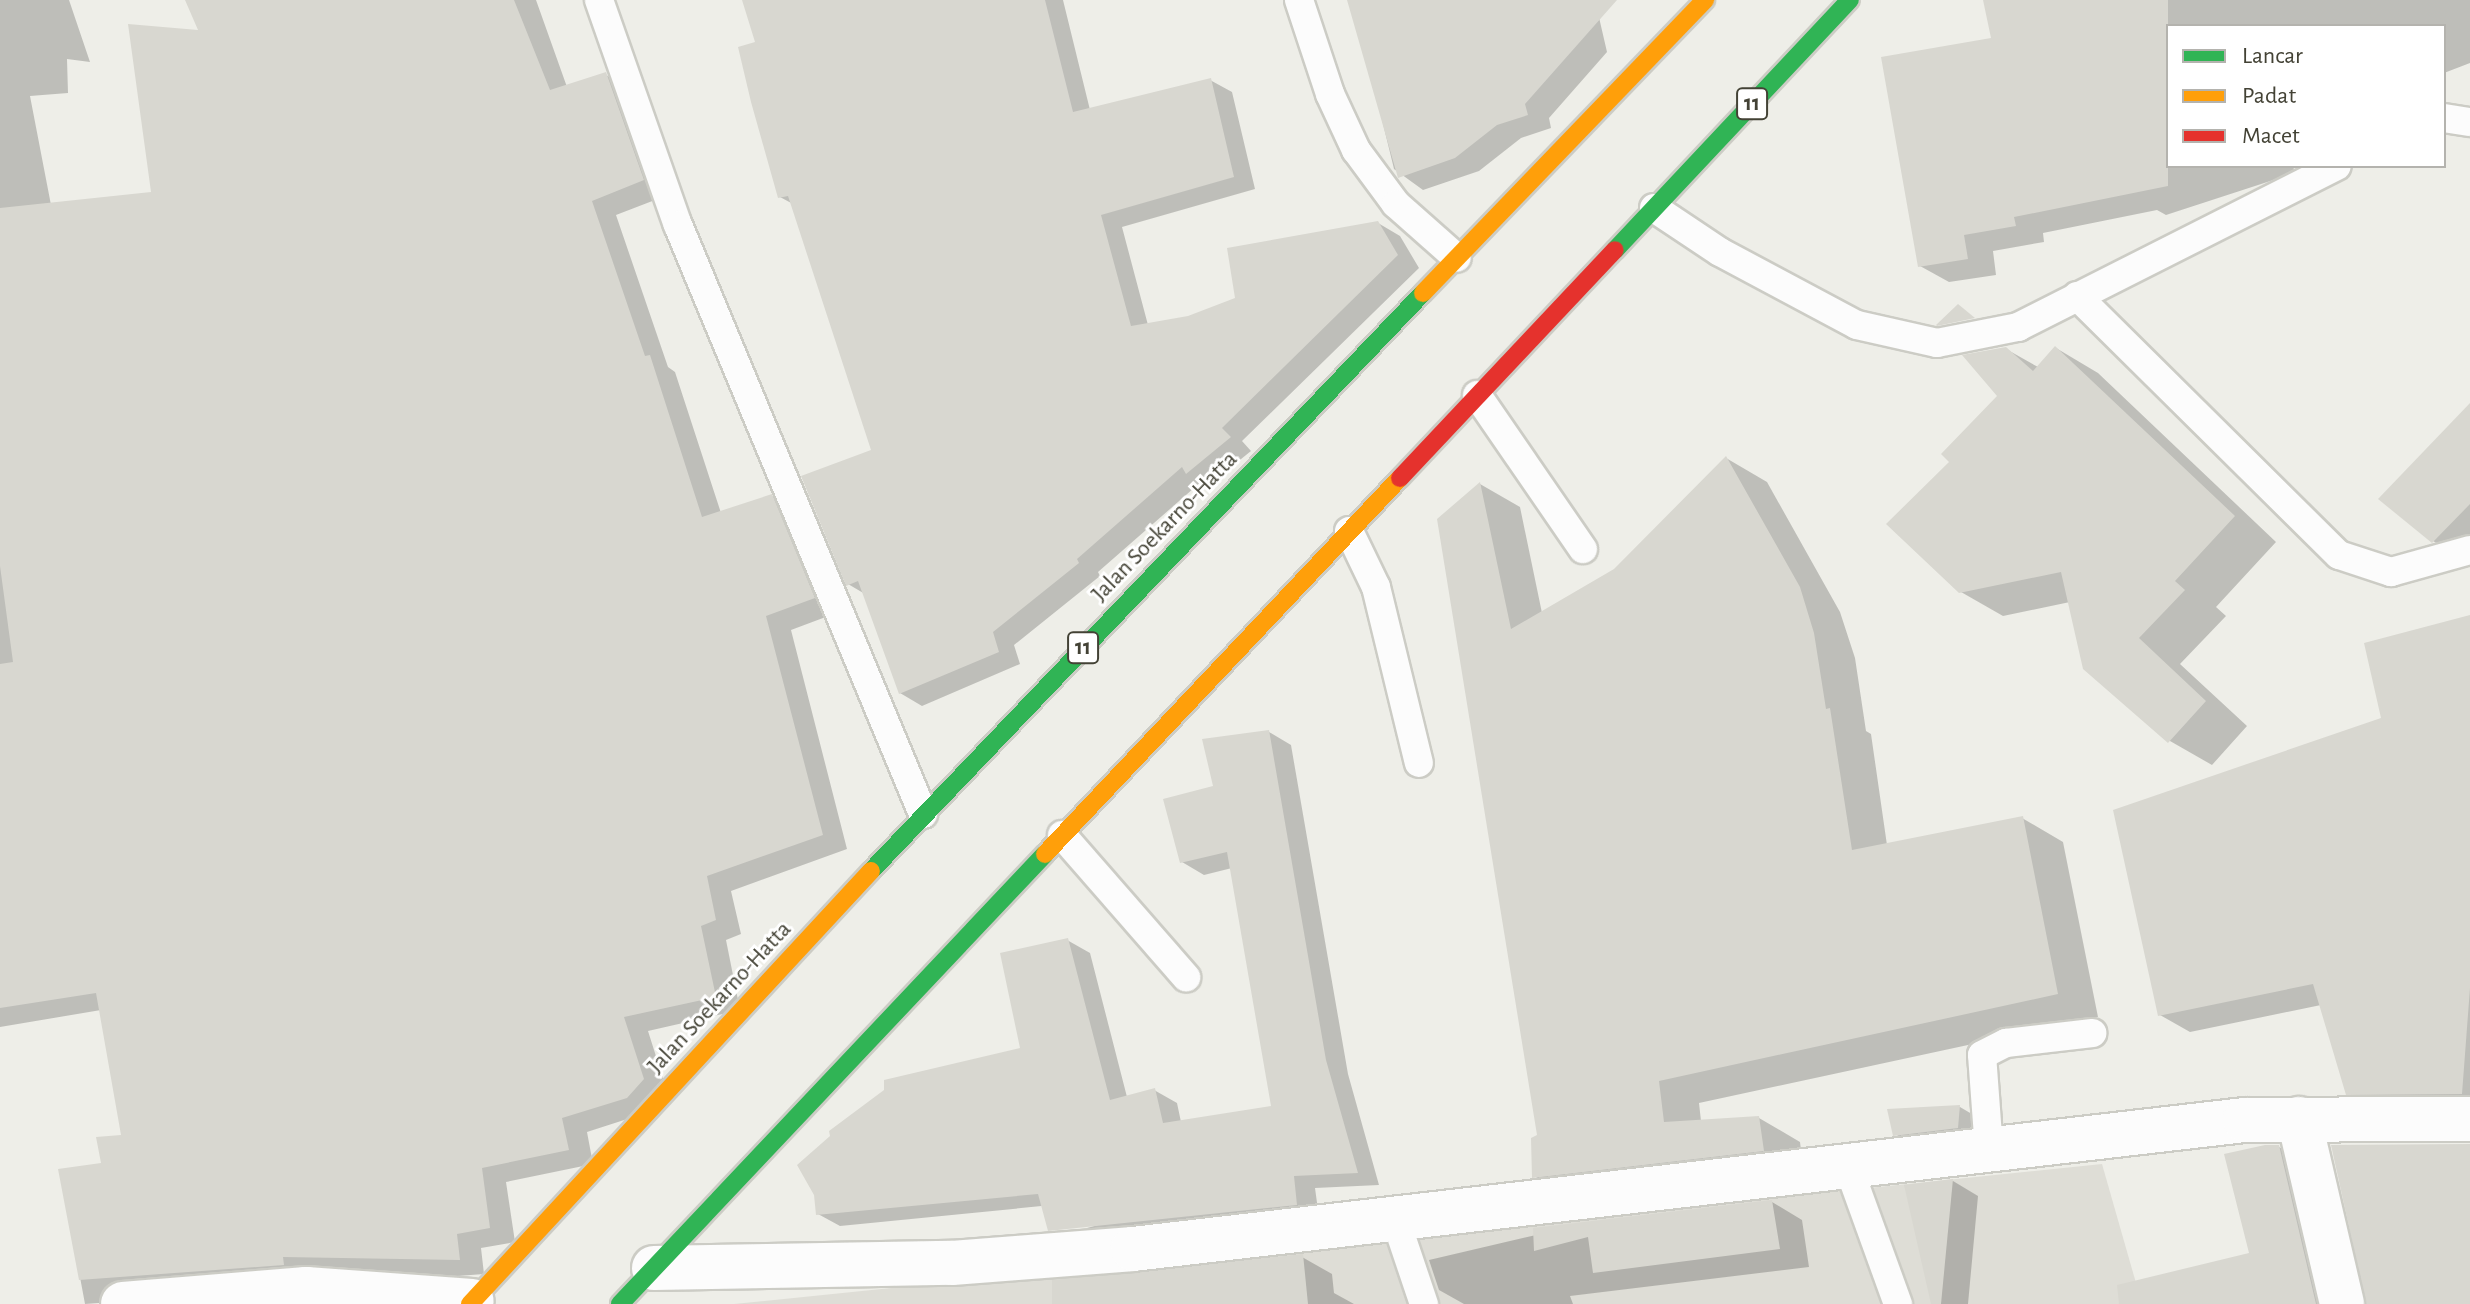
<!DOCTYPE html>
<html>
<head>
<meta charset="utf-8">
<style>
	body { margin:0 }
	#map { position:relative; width:2470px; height:1304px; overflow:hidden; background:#eeeee8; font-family:"Alegreya Sans",sans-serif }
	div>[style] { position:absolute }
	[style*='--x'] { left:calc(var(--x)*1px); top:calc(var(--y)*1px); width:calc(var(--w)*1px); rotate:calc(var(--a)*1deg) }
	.industrial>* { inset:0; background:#deddd6 }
	.shadow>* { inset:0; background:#0003 }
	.building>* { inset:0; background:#d8d7d0 }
	.roads { filter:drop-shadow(2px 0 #ccccc5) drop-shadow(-2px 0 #ccccc5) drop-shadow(0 2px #ccccc5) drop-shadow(0 -2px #ccccc5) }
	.lane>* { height:28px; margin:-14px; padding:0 14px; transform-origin:14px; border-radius:14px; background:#fcfcfc }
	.street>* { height:44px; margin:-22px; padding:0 22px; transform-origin:22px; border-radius:22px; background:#fcfcfc }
	.fast>* { height:18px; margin:-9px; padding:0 9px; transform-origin:9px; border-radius:9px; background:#30b455 }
	.slow>* { height:18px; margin:-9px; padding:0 9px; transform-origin:9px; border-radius:9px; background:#ff9f0a }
	.jam>* { height:18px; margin:-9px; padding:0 9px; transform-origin:9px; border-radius:9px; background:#e5322d }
	span { translate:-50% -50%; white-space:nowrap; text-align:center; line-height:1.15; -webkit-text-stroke:6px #fff; paint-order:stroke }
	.shield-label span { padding:2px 6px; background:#fff; border:2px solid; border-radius:6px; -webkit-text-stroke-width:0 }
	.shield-label { font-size:22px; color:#434235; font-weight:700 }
	.street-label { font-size:24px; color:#434235 }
	.legend { position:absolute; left:2166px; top:24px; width:280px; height:144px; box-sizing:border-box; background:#fff; border:2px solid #b4b3ae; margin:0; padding:10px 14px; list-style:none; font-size:24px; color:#434235 }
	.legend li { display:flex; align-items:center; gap:16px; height:40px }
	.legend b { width:40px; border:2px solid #b4b3ae }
</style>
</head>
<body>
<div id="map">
	<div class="industrial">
		<i style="clip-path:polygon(2102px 1164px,2142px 1304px,734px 1304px)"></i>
	</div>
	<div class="shadow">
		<i style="clip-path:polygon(0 0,69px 0,90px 62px,67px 59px,68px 93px,30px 96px,51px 205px,154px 194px,201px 32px,188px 0,536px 0,567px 87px,606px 75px,631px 89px,668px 195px,616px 215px,668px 367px,675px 372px,721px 513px,771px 497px,797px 511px,839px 612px,791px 630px,847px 849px,731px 891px,741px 934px,726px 940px,740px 1010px,648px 1031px,668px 1094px,652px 1111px,587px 1132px,593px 1164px,506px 1182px,515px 1242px,481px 1248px,484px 1274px,85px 1304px,60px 1170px,103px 1165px,123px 1136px,101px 1010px,0 1027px)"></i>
		<i style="clip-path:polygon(744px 0,1063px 0,1090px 110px,1210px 80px,1232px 92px,1255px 189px,1122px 227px,1148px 325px,1189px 318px,1238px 300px,1378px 223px,1400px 236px,1419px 268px,1242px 441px,1251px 451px,1209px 485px,1202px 481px,1098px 572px,1100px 576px,1014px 645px,1020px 664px,922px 706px,900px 693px,865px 594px,848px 584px,873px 451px,793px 204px,780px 197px,758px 43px)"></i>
		<i style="clip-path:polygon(1353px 0,1595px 0,1607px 52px,1549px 118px,1551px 128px,1521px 138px,1479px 171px,1423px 190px,1394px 169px)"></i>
		<i style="clip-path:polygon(1985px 0,2470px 0,2470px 63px,2444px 73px,2444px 26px,2168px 26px,2168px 166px,2293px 166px,2295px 173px,2166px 215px,2157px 210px,2043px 233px,2044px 242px,1993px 251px,1996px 275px,1949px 282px,1920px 266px,1993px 40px)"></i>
		<i style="clip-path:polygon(2056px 348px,2098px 373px,2276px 542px,2216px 607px,2226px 616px,2180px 664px,2247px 726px,2212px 765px,2170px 741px,2070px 602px,2003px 616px,1961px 592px,1952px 462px,1999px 396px,2006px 349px,2038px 367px)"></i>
		<i style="clip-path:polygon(2470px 425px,2470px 544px,2458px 556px,2433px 541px)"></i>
		<i style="clip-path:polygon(1726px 458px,1767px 482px,1840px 612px,1855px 658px,1866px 731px,1871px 734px,1887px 845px,2022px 818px,2063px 842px,2098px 1017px,1699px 1103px,1701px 1121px,1759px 1118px,1800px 1142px,1804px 1173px,1575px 1200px,1534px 1176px,1540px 1136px,1480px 484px,1520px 507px,1542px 613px,1615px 570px)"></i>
		<i style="clip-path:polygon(2470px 620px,2470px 1110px,2378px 1111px,2348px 1093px,2321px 1005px,2190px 1032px,2160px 1015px,2383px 719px)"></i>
		<i style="clip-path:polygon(1269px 732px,1291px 745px,1348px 1074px,1379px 1185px,1315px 1188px,1319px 1217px,1106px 1239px,1087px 1228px,1127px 1217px,1123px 1198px,840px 1226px,818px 1214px,1023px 1049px,1067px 940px,1090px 953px,1127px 1097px,1154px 1090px,1177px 1103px,1181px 1122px,1274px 1107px,1232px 868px,1204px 875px,1182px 862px,1215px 787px)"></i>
		<i style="clip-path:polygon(1960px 1107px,1982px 1120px,1980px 1140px,1917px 1147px,1895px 1134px,1889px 1111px)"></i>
		<i style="clip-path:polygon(2279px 1147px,2309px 1164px,2342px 1304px,2158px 1304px,2252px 1255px)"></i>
		<i style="clip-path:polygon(1953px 1181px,1978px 1196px,1968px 1304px,1933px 1304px,1906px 1186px)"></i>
		<i style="clip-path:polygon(1772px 1202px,1802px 1220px,1809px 1267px,1570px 1296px,1573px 1304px,1464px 1304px,1439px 1290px,1429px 1260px,1536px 1235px)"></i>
		<i style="clip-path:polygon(1302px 1257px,1332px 1274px,1334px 1293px,1354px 1304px,1054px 1304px)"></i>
	</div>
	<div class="building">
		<i style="clip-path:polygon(185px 0,514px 0,550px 90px,606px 72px,644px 180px,592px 201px,645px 356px,650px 355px,702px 517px,772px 494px,815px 598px,766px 616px,823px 835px,707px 876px,716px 920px,701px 926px,716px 997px,624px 1017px,644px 1079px,627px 1098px,562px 1118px,569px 1150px,482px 1168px,490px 1228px,457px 1234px,460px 1260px,283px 1257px,284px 1265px,79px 1280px,58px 1169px,101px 1163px,96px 1137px,121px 1135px,96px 993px,0 1008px,0 664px,13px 662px,0 566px,0 208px,151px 192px,128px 24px,198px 30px)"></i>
		<i style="clip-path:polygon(742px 0,1045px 0,1073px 112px,1211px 78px,1234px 177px,1101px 215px,1131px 326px,1188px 316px,1235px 298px,1227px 248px,1378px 221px,1398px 255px,1222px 428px,1231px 437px,1186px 474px,1182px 467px,1077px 559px,1079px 563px,993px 632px,999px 652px,899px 694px,858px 581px,846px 586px,801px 476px,871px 450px,788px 196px,778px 198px,751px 102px,738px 47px,755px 42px)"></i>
		<i style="clip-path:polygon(1347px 0,1617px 0,1525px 104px,1528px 115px,1497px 125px,1455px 158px,1398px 178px)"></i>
		<i style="clip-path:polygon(1983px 0,2168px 0,2168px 186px,2014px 217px,2016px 226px,1964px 235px,1968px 259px,1918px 267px,1881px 57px,1991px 38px)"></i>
		<i style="clip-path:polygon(1958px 304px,1975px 318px,1937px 326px,1936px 325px)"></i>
		<i style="clip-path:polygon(2055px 346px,2235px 516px,2175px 581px,2185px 590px,2139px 638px,2206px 701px,2168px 743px,2083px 669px,2061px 572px,1959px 593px,1886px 524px,1949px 462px,1941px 454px,1997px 396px,1962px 355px,2006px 347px,2033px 371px)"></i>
		<i style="clip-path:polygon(2470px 403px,2470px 504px,2432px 543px,2378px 499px)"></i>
		<i style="clip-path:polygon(1726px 456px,1800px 587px,1814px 633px,1826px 709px,1830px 708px,1852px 850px,2023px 816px,2058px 994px,1659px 1081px,1664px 1122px,1759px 1116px,1764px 1151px,1532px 1178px,1531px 1138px,1537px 1135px,1437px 519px,1480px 482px,1511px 629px,1614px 569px)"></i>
		<i style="clip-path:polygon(2470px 615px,2470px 988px,2462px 1094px,2346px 1095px,2313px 984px,2158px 1016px,2113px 810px,2381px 718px,2364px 643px)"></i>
		<i style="clip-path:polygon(1269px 730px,1326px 1060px,1358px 1173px,1294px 1176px,1297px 1205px,1048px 1231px,1038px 1194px,816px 1215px,814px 1195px,797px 1165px,830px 1136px,829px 1131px,884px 1090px,884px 1080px,1020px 1048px,1000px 953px,1068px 938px,1110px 1100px,1155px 1088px,1163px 1123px,1271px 1106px,1227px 852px,1180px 863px,1163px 799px,1213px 786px,1202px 739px)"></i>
		<i style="clip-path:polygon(1960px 1105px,1958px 1128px,1893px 1136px,1887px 1109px)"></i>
		<i style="clip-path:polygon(2470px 1144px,2470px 1304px,2366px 1304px,2331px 1145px)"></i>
		<i style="clip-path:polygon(2265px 1145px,2279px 1145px,2316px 1304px,2119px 1304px,2117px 1285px,2249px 1253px,2224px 1154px)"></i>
		<i style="clip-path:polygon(1953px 1179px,1941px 1304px,1931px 1304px,1904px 1185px)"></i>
		<i style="clip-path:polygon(1772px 1200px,1780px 1249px,1593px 1273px,1588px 1237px,1534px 1251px,1533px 1228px)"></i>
		<i style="clip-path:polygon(1303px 1254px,1308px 1304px,1052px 1304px,1052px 1280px)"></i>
	</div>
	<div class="roads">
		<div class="lane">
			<i style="--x:599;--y:0;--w:238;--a:70.7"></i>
			<i style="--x:678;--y:225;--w:638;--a:67.41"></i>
			<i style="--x:1299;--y:0;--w:99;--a:71.7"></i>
			<i style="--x:1330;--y:94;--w:62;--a:65.1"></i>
			<i style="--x:1356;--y:150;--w:67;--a:53.5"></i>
			<i style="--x:1396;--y:204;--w:81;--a:41.5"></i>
			<i style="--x:2444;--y:118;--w:26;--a:9"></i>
			<i style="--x:1654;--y:208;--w:79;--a:33.7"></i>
			<i style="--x:1720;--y:252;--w:155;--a:28.1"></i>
			<i style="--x:1857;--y:325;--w:82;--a:12.7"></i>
			<i style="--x:1937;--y:343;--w:83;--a:-11.2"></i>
			<i style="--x:2018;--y:327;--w:357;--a:-26.8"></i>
			<i style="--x:2077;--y:296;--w:368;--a:44.7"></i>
			<i style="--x:2339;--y:555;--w:55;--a:18.1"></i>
			<i style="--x:2391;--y:572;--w:82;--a:-15.6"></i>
			<i style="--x:1477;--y:395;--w:187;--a:55.5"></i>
			<i style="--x:1349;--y:531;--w:62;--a:64.3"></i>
			<i style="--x:1376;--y:587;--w:181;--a:76.3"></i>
			<i style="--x:1062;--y:835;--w:189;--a:48.9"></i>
			<i style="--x:1989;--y:1150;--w:95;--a:-94.2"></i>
			<i style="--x:1982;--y:1055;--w:27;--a:-27"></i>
			<i style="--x:2006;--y:1043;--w:87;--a:-6.6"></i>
			<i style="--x:1848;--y:1166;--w:147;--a:70.1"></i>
			<i style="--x:1395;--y:1218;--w:91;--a:71.4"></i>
		</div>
		<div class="street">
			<i style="--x:2299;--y:1119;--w:190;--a:76.9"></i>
			<i style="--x:654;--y:1268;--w:298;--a:-1"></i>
			<i style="--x:952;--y:1263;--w:182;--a:-4.4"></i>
			<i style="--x:1133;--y:1249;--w:1119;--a:-6.62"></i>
			<i style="--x:2245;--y:1120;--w:225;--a:-0.3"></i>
			<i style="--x:123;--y:1304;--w:184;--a:-4.7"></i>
			<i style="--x:306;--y:1289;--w:166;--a:4.1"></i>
		</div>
		<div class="fast">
			<i style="--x:1615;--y:250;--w:343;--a:-46.8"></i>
			<i style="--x:871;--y:871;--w:799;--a:-46.32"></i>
			<i style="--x:620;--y:1304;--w:619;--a:-46.64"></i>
		</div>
		<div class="slow">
			<i style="--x:1423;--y:293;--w:407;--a:-46.1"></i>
			<i style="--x:1045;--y:854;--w:517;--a:-46.65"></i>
			<i style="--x:470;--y:1304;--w:590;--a:-47.2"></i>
		</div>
		<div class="jam">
			<i style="--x:1400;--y:478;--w:313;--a:-46.7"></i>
		</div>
	</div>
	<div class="shield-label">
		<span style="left:1752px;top:104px">11</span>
		<span style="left:1083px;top:648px">11</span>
	</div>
	<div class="street-label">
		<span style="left:1165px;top:527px;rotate:-46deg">Jalan Soekarno-Hatta</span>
		<span style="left:720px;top:998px;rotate:-47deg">Jalan Soekarno-Hatta</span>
	</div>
	<ul class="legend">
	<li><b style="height:10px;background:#30b455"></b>Lancar</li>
	<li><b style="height:10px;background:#ff9f0a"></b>Padat</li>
	<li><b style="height:10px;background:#e5322d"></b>Macet</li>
	</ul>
</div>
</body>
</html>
